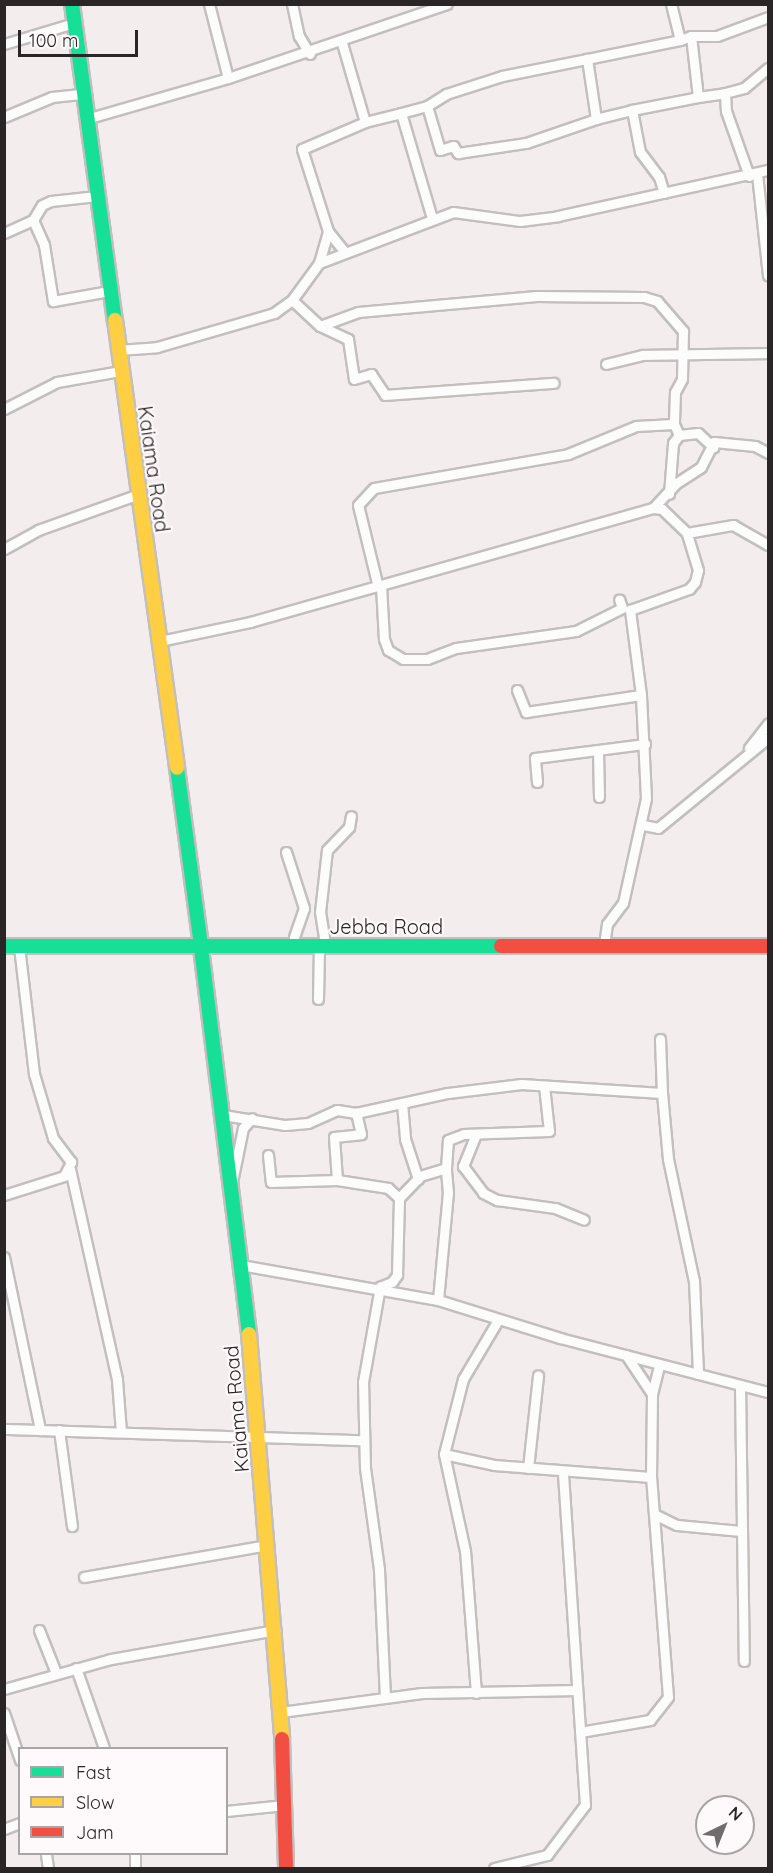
<!DOCTYPE html>
<html>
<head>
<meta charset="utf-8">
<style>
	body { margin:0 }
	#map { position:relative; width:773px; height:1873px; overflow:hidden; background:#f3edee; font-family:Quicksand,sans-serif }
	div>[style] { position:absolute }
	[style*='--x'] { left:calc(var(--x)*1px); top:calc(var(--y)*1px); width:calc(var(--w)*1px); rotate:calc(var(--a)*1deg) }
	.roads { filter:drop-shadow(2px 0 #c3bfbf) drop-shadow(-2px 0 #c3bfbf) drop-shadow(0 2px #c3bfbf) drop-shadow(0 -2px #c3bfbf) }
	.street>* { height:9px; margin:-4.5px; padding:0 4.5px; transform-origin:4.5px; border-radius:4.5px; background:#fdfcfc }
	.fast>* { height:14px; margin:-7px; padding:0 7px; transform-origin:7px; border-radius:7px; background:#16e098 }
	.slow>* { height:14px; margin:-7px; padding:0 7px; transform-origin:7px; border-radius:7px; background:#ffcf43 }
	.jam>* { height:14px; margin:-7px; padding:0 7px; transform-origin:7px; border-radius:7px; background:#f24e42 }
	span { translate:-50% -50%; white-space:nowrap; text-align:center; line-height:1.15; -webkit-text-stroke:4.5px #fef9fa; paint-order:stroke }
	.street-label { font-size:20px; color:#2a2526 }
	.frame { position:absolute; inset:0; border:6px solid #2a2526; pointer-events:none }
	.legend { position:absolute; left:18px; top:1747px; width:210px; height:108px; box-sizing:border-box; background:#fef9fa; border:2px solid #a9a4a5; margin:0; padding:8px 10px; list-style:none; font-size:18px; color:#2a2526 }
	.legend li { display:flex; align-items:center; gap:12px; height:30px }
	.legend b { width:30px; border:2px solid #a9a4a5 }
	.north { position:absolute; left:695px; top:1795px; width:60px; height:60px; box-sizing:border-box; background:#fef9fa; border:2px solid #a9a4a5; border-radius:50%; rotate:43deg; font-size:16px; font-weight:700; line-height:24px; text-align:center; color:#2a2526 }
	.north::after { content:''; display:block; margin:auto; width:21px; height:27px; background:#706b6c; clip-path:polygon(50% 0,100% 100%,50% 72%,0 100%) }
	.scale { position:absolute; left:18px; top:30px; width:120px; height:27px; box-sizing:border-box; border:3px solid #2a2526; border-top:0; padding-left:8px; font-size:18px; line-height:21px; white-space:nowrap; color:#2a2526; -webkit-text-stroke:4px #fef9fa; paint-order:stroke }
</style>
</head>
<body>
<div id="map">
	<div class="roads">
		<div class="street">
			<i style="--x:209;--y:4;--w:76;--a:75.6"></i>
			<i style="--x:228;--y:78;--w:231;--a:-18.7"></i>
			<i style="--x:292;--y:4;--w:33;--a:78"></i>
			<i style="--x:299;--y:36;--w:21;--a:59"></i>
			<i style="--x:671;--y:4;--w:37;--a:76"></i>
			<i style="--x:680;--y:40;--w:12;--a:-20"></i>
			<i style="--x:691;--y:36;--w:61;--a:83.5"></i>
			<i style="--x:698;--y:97;--w:27;--a:-8"></i>
			<i style="--x:725;--y:93;--w:18;--a:87"></i>
			<i style="--x:726;--y:111;--w:69;--a:70.5"></i>
			<i style="--x:691;--y:36;--w:26;--a:0"></i>
			<i style="--x:717;--y:36;--w:54;--a:-20.4"></i>
			<i style="--x:342;--y:43;--w:82;--a:73.8"></i>
			<i style="--x:4;--y:44;--w:73;--a:-16.7"></i>
			<i style="--x:725;--y:93;--w:20;--a:-15"></i>
			<i style="--x:744;--y:88;--w:31;--a:-40"></i>
			<i style="--x:427;--y:106;--w:22;--a:-32"></i>
			<i style="--x:446;--y:94;--w:59;--a:-17.8"></i>
			<i style="--x:502;--y:76;--w:87;--a:-11.3"></i>
			<i style="--x:632;--y:110;--w:37;--a:166"></i>
			<i style="--x:596;--y:119;--w:61;--a:-98.5"></i>
			<i style="--x:587;--y:59;--w:95;--a:-11.5"></i>
			<i style="--x:401;--y:113;--w:27;--a:-15"></i>
			<i style="--x:427;--y:106;--w:46;--a:73.5"></i>
			<i style="--x:440;--y:150;--w:14;--a:-17"></i>
			<i style="--x:453;--y:146;--w:9;--a:54"></i>
			<i style="--x:458;--y:153;--w:69;--a:-8.4"></i>
			<i style="--x:526;--y:143;--w:74;--a:-18.9"></i>
			<i style="--x:4;--y:117;--w:52;--a:-22.6"></i>
			<i style="--x:52;--y:97;--w:31;--a:-6"></i>
			<i style="--x:86;--y:119;--w:148;--a:-16.1"></i>
			<i style="--x:757;--y:174;--w:102;--a:83.8"></i>
			<i style="--x:664;--y:193;--w:17;--a:-107"></i>
			<i style="--x:659;--y:177;--w:31;--a:-127"></i>
			<i style="--x:640;--y:152;--w:43;--a:-100.8"></i>
			<i style="--x:632;--y:110;--w:67;--a:-11.1"></i>
			<i style="--x:33;--y:220;--w:17;--a:-59"></i>
			<i style="--x:42;--y:205;--w:10;--a:-24"></i>
			<i style="--x:51;--y:201;--w:46;--a:-6.2"></i>
			<i style="--x:4;--y:233;--w:32;--a:-24"></i>
			<i style="--x:33;--y:220;--w:27;--a:66"></i>
			<i style="--x:44;--y:245;--w:57;--a:80.9"></i>
			<i style="--x:53;--y:301;--w:57;--a:-10.1"></i>
			<i style="--x:344;--y:251;--w:26;--a:-129"></i>
			<i style="--x:328;--y:231;--w:86;--a:-107.6"></i>
			<i style="--x:302;--y:149;--w:69;--a:-23.2"></i>
			<i style="--x:365;--y:122;--w:37;--a:-14"></i>
			<i style="--x:401;--y:113;--w:109;--a:73.6"></i>
			<i style="--x:319;--y:263;--w:33;--a:-74"></i>
			<i style="--x:292;--y:300;--w:38;--a:43"></i>
			<i style="--x:320;--y:326;--w:31;--a:25"></i>
			<i style="--x:348;--y:339;--w:40;--a:81.5"></i>
			<i style="--x:354;--y:379;--w:18;--a:-16"></i>
			<i style="--x:371;--y:374;--w:25;--a:56"></i>
			<i style="--x:385;--y:395;--w:169;--a:-4.1"></i>
			<i style="--x:320;--y:326;--w:40;--a:-20.2"></i>
			<i style="--x:358;--y:312;--w:179;--a:-5.1"></i>
			<i style="--x:536;--y:296;--w:108;--a:0.5"></i>
			<i style="--x:644;--y:297;--w:14;--a:17"></i>
			<i style="--x:657;--y:301;--w:40;--a:49"></i>
			<i style="--x:683;--y:331;--w:48;--a:91.2"></i>
			<i style="--x:682;--y:379;--w:15;--a:118"></i>
			<i style="--x:675;--y:392;--w:32;--a:92"></i>
			<i style="--x:674;--y:424;--w:12;--a:66"></i>
			<i style="--x:679;--y:435;--w:10;--a:127"></i>
			<i style="--x:673;--y:443;--w:51;--a:94.5"></i>
			<i style="--x:118;--y:350;--w:39;--a:-4"></i>
			<i style="--x:157;--y:347;--w:122;--a:-16.2"></i>
			<i style="--x:274;--y:313;--w:22;--a:-36"></i>
			<i style="--x:292;--y:300;--w:46;--a:-53.9"></i>
			<i style="--x:319;--y:263;--w:143;--a:-20.8"></i>
			<i style="--x:453;--y:212;--w:68;--a:7.7"></i>
			<i style="--x:520;--y:221;--w:38;--a:-7"></i>
			<i style="--x:558;--y:216;--w:215;--a:-12.4"></i>
			<i style="--x:606;--y:364;--w:38;--a:-14"></i>
			<i style="--x:643;--y:355;--w:125;--a:-0.9"></i>
			<i style="--x:4;--y:409;--w:59;--a:-27"></i>
			<i style="--x:57;--y:382;--w:65;--a:-9.8"></i>
			<i style="--x:679;--y:435;--w:19;--a:-6"></i>
			<i style="--x:698;--y:433;--w:21;--a:43"></i>
			<i style="--x:653;--y:508;--w:33;--a:-47"></i>
			<i style="--x:675;--y:484;--w:31;--a:-33"></i>
			<i style="--x:701;--y:467;--w:28;--a:-63"></i>
			<i style="--x:714;--y:442;--w:41;--a:5.6"></i>
			<i style="--x:755;--y:446;--w:15;--a:28"></i>
			<i style="--x:4;--y:549;--w:39;--a:-29"></i>
			<i style="--x:38;--y:530;--w:107;--a:-19.6"></i>
			<i style="--x:381;--y:586;--w:53;--a:86.8"></i>
			<i style="--x:384;--y:639;--w:12;--a:70"></i>
			<i style="--x:388;--y:650;--w:17;--a:31"></i>
			<i style="--x:403;--y:659;--w:24;--a:0"></i>
			<i style="--x:427;--y:659;--w:31;--a:-21"></i>
			<i style="--x:456;--y:648;--w:121;--a:-8.1"></i>
			<i style="--x:576;--y:631;--w:51;--a:-26.6"></i>
			<i style="--x:622;--y:608;--w:9;--a:-108"></i>
			<i style="--x:378;--y:587;--w:84;--a:-103.7"></i>
			<i style="--x:358;--y:505;--w:23;--a:-47"></i>
			<i style="--x:374;--y:488;--w:197;--a:-9.9"></i>
			<i style="--x:568;--y:454;--w:74;--a:-22.4"></i>
			<i style="--x:636;--y:426;--w:38;--a:-3"></i>
			<i style="--x:160;--y:641;--w:92;--a:-11.9"></i>
			<i style="--x:250;--y:622;--w:419;--a:-15.8"></i>
			<i style="--x:653;--y:508;--w:9;--a:6"></i>
			<i style="--x:662;--y:509;--w:35;--a:44"></i>
			<i style="--x:687;--y:533;--w:47;--a:-9.9"></i>
			<i style="--x:733;--y:525;--w:40;--a:29.7"></i>
			<i style="--x:517;--y:690;--w:24;--a:68"></i>
			<i style="--x:526;--y:712;--w:116;--a:-8.4"></i>
			<i style="--x:749;--y:748;--w:31;--a:-52"></i>
			<i style="--x:598;--y:750;--w:47;--a:88.8"></i>
			<i style="--x:537;--y:782;--w:24;--a:-95"></i>
			<i style="--x:535;--y:758;--w:111;--a:-7.3"></i>
			<i style="--x:643;--y:825;--w:15;--a:11"></i>
			<i style="--x:658;--y:828;--w:142;--a:-39.3"></i>
			<i style="--x:286;--y:852;--w:59;--a:72.2"></i>
			<i style="--x:304;--y:908;--w:31;--a:109"></i>
			<i style="--x:324;--y:937;--w:25;--a:-99"></i>
			<i style="--x:320;--y:912;--w:62;--a:-83.6"></i>
			<i style="--x:327;--y:850;--w:32;--a:-46"></i>
			<i style="--x:349;--y:827;--w:11;--a:-80"></i>
			<i style="--x:605;--y:938;--w:14;--a:-82"></i>
			<i style="--x:607;--y:924;--w:26;--a:-53"></i>
			<i style="--x:623;--y:903;--w:107;--a:-77.6"></i>
			<i style="--x:646;--y:798;--w:103;--a:-92.8"></i>
			<i style="--x:641;--y:695;--w:86;--a:-97.4"></i>
			<i style="--x:630;--y:610;--w:63;--a:-19.6"></i>
			<i style="--x:689;--y:589;--w:9;--a:-49"></i>
			<i style="--x:695;--y:582;--w:12;--a:-76"></i>
			<i style="--x:698;--y:570;--w:39;--a:-107"></i>
			<i style="--x:318;--y:999;--w:53;--a:-88.9"></i>
			<i style="--x:660;--y:1039;--w:54;--a:87.9"></i>
			<i style="--x:402;--y:1103;--w:36;--a:85"></i>
			<i style="--x:405;--y:1139;--w:42;--a:72"></i>
			<i style="--x:223;--y:1115;--w:63;--a:9.2"></i>
			<i style="--x:285;--y:1125;--w:23;--a:-5"></i>
			<i style="--x:308;--y:1123;--w:32;--a:-24"></i>
			<i style="--x:337;--y:1110;--w:19;--a:9"></i>
			<i style="--x:476;--y:1134;--w:35;--a:112"></i>
			<i style="--x:463;--y:1166;--w:34;--a:53"></i>
			<i style="--x:483;--y:1193;--w:16;--a:27"></i>
			<i style="--x:497;--y:1200;--w:59;--a:7.9"></i>
			<i style="--x:555;--y:1208;--w:31;--a:22"></i>
			<i style="--x:268;--y:1155;--w:27;--a:84"></i>
			<i style="--x:271;--y:1182;--w:66;--a:-1.7"></i>
			<i style="--x:337;--y:1180;--w:52;--a:8.9"></i>
			<i style="--x:388;--y:1188;--w:15;--a:42"></i>
			<i style="--x:399;--y:1198;--w:30;--a:-46"></i>
			<i style="--x:420;--y:1176;--w:27;--a:-17"></i>
			<i style="--x:446;--y:1168;--w:28;--a:-86"></i>
			<i style="--x:448;--y:1140;--w:17;--a:-21"></i>
			<i style="--x:464;--y:1134;--w:85;--a:-2"></i>
			<i style="--x:549;--y:1131;--w:45;--a:-96.3"></i>
			<i style="--x:70;--y:1169;--w:216;--a:77.4"></i>
			<i style="--x:117;--y:1380;--w:52;--a:85.6"></i>
			<i style="--x:337;--y:1180;--w:43;--a:-94"></i>
			<i style="--x:334;--y:1137;--w:27;--a:-6"></i>
			<i style="--x:361;--y:1134;--w:22;--a:-103"></i>
			<i style="--x:356;--y:1113;--w:94;--a:-12.3"></i>
			<i style="--x:448;--y:1093;--w:74;--a:-7"></i>
			<i style="--x:521;--y:1084;--w:141;--a:3.7"></i>
			<i style="--x:662;--y:1093;--w:66;--a:84.8"></i>
			<i style="--x:668;--y:1159;--w:125;--a:78"></i>
			<i style="--x:694;--y:1281;--w:93;--a:87.5"></i>
			<i style="--x:232;--y:1182;--w:55;--a:-78.5"></i>
			<i style="--x:243;--y:1128;--w:13;--a:-48"></i>
			<i style="--x:4;--y:1195;--w:63;--a:-17.6"></i>
			<i style="--x:64;--y:1176;--w:16;--a:-63"></i>
			<i style="--x:71;--y:1162;--w:30;--a:-127"></i>
			<i style="--x:53;--y:1138;--w:67;--a:-106.5"></i>
			<i style="--x:34;--y:1074;--w:129;--a:-96.7"></i>
			<i style="--x:4;--y:1257;--w:177;--a:78.2"></i>
			<i style="--x:241;--y:1265;--w:200;--a:10.1"></i>
			<i style="--x:438;--y:1300;--w:128;--a:17.3"></i>
			<i style="--x:560;--y:1338;--w:215;--a:14.6"></i>
			<i style="--x:438;--y:1300;--w:107;--a:-84.7"></i>
			<i style="--x:448;--y:1193;--w:25;--a:-95"></i>
			<i style="--x:626;--y:1355;--w:47;--a:56.3"></i>
			<i style="--x:740;--y:1385;--w:276;--a:89.2"></i>
			<i style="--x:4;--y:1429;--w:360;--a:1.8"></i>
			<i style="--x:59;--y:1430;--w:97;--a:82.3"></i>
			<i style="--x:444;--y:1454;--w:51;--a:12.4"></i>
			<i style="--x:494;--y:1465;--w:157;--a:4.4"></i>
			<i style="--x:528;--y:1468;--w:93;--a:-83.8"></i>
			<i style="--x:654;--y:1514;--w:25;--a:26"></i>
			<i style="--x:677;--y:1525;--w:64;--a:5.4"></i>
			<i style="--x:84;--y:1577;--w:186;--a:-9.9"></i>
			<i style="--x:39;--y:1630;--w:46;--a:68.4"></i>
			<i style="--x:76;--y:1668;--w:85;--a:70.7"></i>
			<i style="--x:4;--y:1689;--w:111;--a:-15.7"></i>
			<i style="--x:111;--y:1659;--w:167;--a:-10"></i>
			<i style="--x:476;--y:1693;--w:142;--a:-94.4"></i>
			<i style="--x:465;--y:1551;--w:99;--a:-102.2"></i>
			<i style="--x:444;--y:1454;--w:77;--a:-75.8"></i>
			<i style="--x:463;--y:1379;--w:69;--a:-59.3"></i>
			<i style="--x:385;--y:1697;--w:128;--a:-92.7"></i>
			<i style="--x:379;--y:1569;--w:102;--a:-97.9"></i>
			<i style="--x:365;--y:1468;--w:86;--a:-91.3"></i>
			<i style="--x:363;--y:1382;--w:97;--a:-79.9"></i>
			<i style="--x:380;--y:1287;--w:13;--a:-23"></i>
			<i style="--x:392;--y:1282;--w:9;--a:-54"></i>
			<i style="--x:397;--y:1275;--w:77;--a:-88.5"></i>
			<i style="--x:281;--y:1712;--w:142;--a:-7.7"></i>
			<i style="--x:422;--y:1693;--w:155;--a:-1.1"></i>
			<i style="--x:4;--y:1713;--w:50;--a:71.2"></i>
			<i style="--x:580;--y:1732;--w:71;--a:-9.7"></i>
			<i style="--x:650;--y:1720;--w:29;--a:-52"></i>
			<i style="--x:668;--y:1697;--w:221;--a:-94.4"></i>
			<i style="--x:651;--y:1477;--w:83;--a:-89.3"></i>
			<i style="--x:652;--y:1394;--w:30;--a:-76"></i>
			<i style="--x:226;--y:1811;--w:59;--a:-5.8"></i>
			<i style="--x:4;--y:1829;--w:17;--a:-21"></i>
			<i style="--x:46;--y:1854;--w:14;--a:82"></i>
			<i style="--x:135;--y:1854;--w:14;--a:90"></i>
			<i style="--x:494;--y:1868;--w:55;--a:-13.8"></i>
			<i style="--x:547;--y:1855;--w:63;--a:-52.8"></i>
			<i style="--x:585;--y:1805;--w:335;--a:-93.8"></i>
		</div>
		<div class="fast">
			<i style="--x:72;--y:4;--w:319;--a:82.3"></i>
			<i style="--x:177;--y:768;--w:172;--a:82.3"></i>
			<i style="--x:4;--y:946;--w:497;--a:0"></i>
			<i style="--x:201;--y:948;--w:389;--a:82.9"></i>
		</div>
		<div class="slow">
			<i style="--x:115;--y:320;--w:452;--a:82.1"></i>
			<i style="--x:249;--y:1334;--w:406;--a:85.3"></i>
		</div>
		<div class="jam">
			<i style="--x:501;--y:946;--w:267;--a:0"></i>
			<i style="--x:282;--y:1739;--w:129;--a:88.2"></i>
		</div>
	</div>
	<div class="street-label">
		<span style="left:154px;top:469px;rotate:82deg">Kaiama Road</span>
		<span style="left:386px;top:926px">Jebba Road</span>
		<span style="left:236px;top:1409px;rotate:-95deg">Kaiama Road</span>
	</div>
	<div class="frame"></div>
	<ul class="legend">
	<li><b style="height:8px;background:#16e098"></b>Fast</li>
	<li><b style="height:8px;background:#ffcf43"></b>Slow</li>
	<li><b style="height:8px;background:#f24e42"></b>Jam</li>
	</ul>
	<div class="north">N</div>
	<div class="scale">100 m</div>
</div>
</body>
</html>
